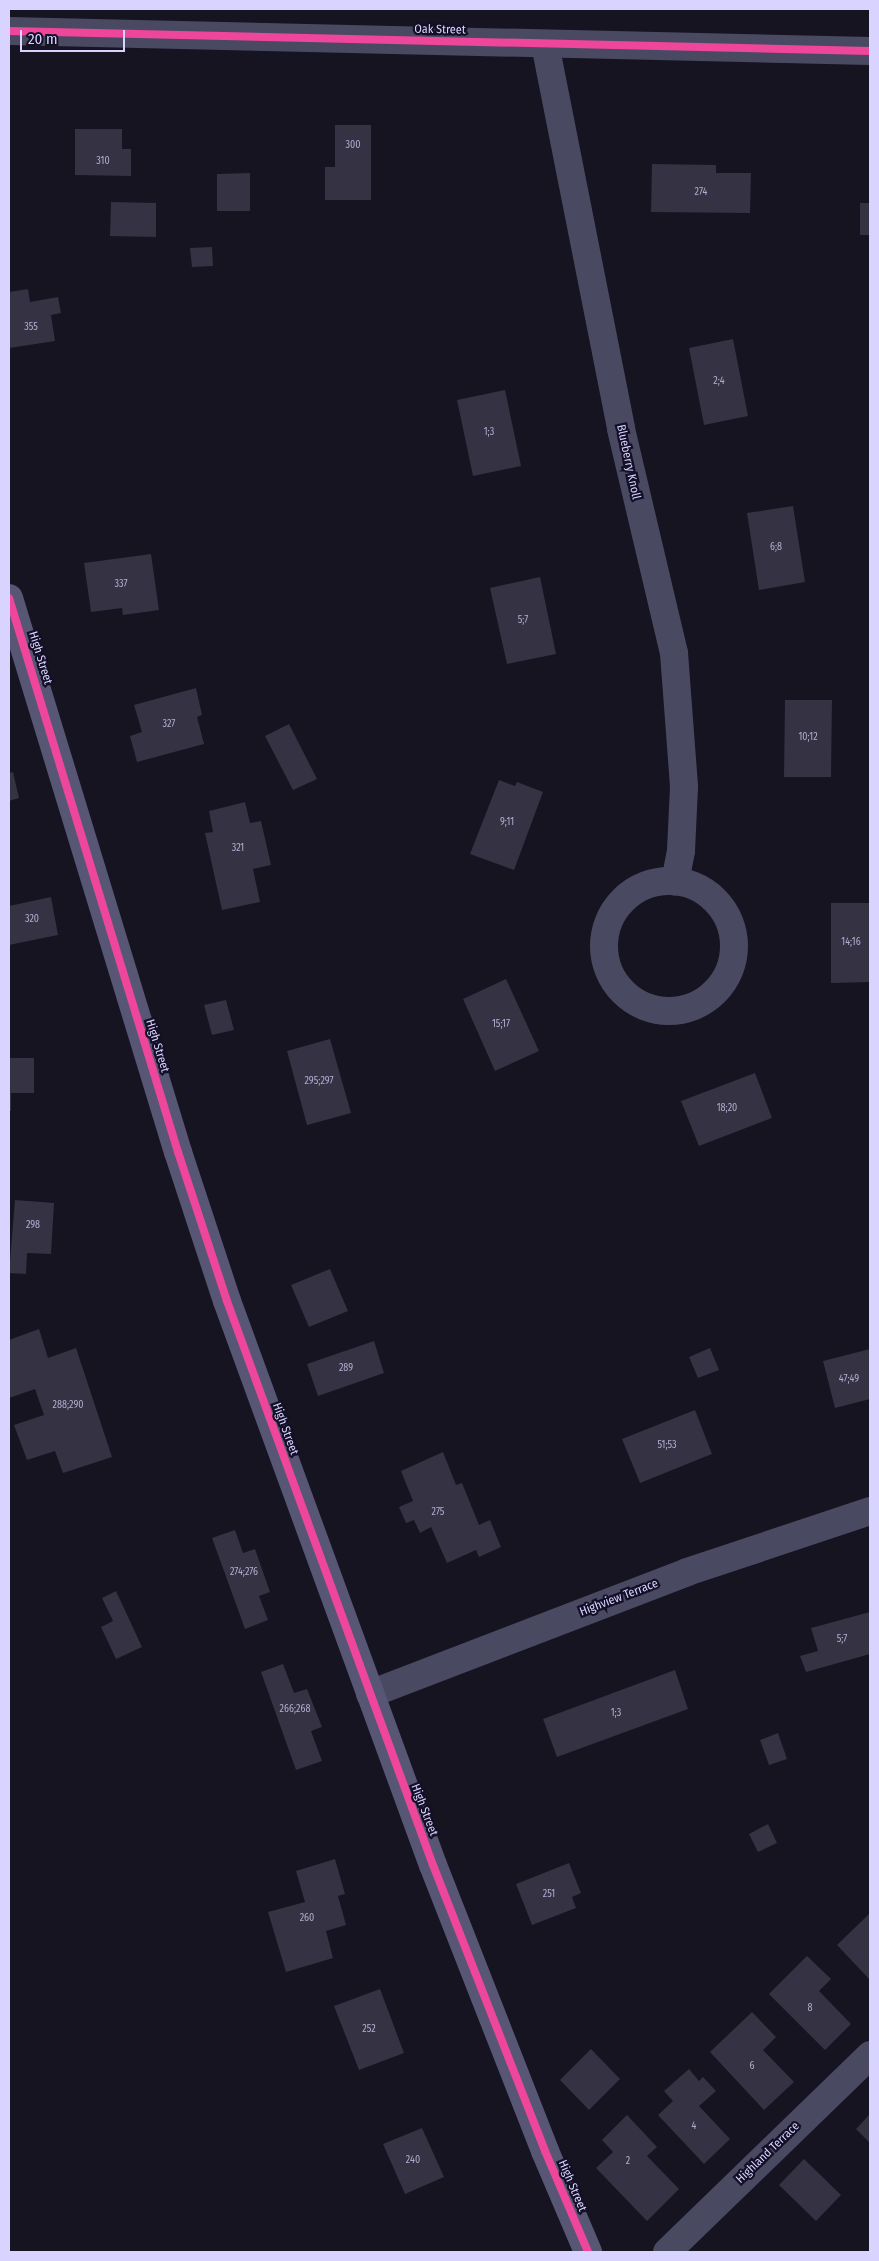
<!DOCTYPE html>
<html>
<head>
<meta charset="utf-8">
<style>
	body { margin:0 }
	#map { position:relative; width:879px; height:2261px; overflow:hidden; background:#161421; font-family:"Fira Sans Condensed",sans-serif }
	div>[style] { position:absolute }
	[style*='--x'] { left:calc(var(--x)*1px); top:calc(var(--y)*1px); width:calc(var(--w)*1px); rotate:calc(var(--a)*1deg) }
	.building>* { inset:0; background:#343243 }
	.street>* { height:28px; margin:-14px; padding:0 14px; transform-origin:14px; border-radius:14px; background:#4a4962 }
	.street>.ring { margin:-14px; padding:0; box-sizing:content-box; background:none; border:28px solid #4a4962; border-radius:50% }
	.secondary>* { height:28px; margin:-14px; padding:0 14px; transform-origin:14px; border-radius:14px; background:#575674 }
	.cycleway>* { height:8px; margin:-4px; padding:0 4px; transform-origin:4px; border-radius:4px; background:#ed469a }
	span { translate:-50% -50%; white-space:nowrap; text-align:center; line-height:1.15; -webkit-text-stroke:4.5px #130f26; paint-order:stroke }
	.number-label { font-size:10px; color:#b0acd0 }
	.number-label span { -webkit-text-stroke-width:0 }
	.street-label { font-size:12px; color:#d9d4ff }
	.frame { position:absolute; inset:0; border:10px solid #d9d4ff; pointer-events:none }
	.scale { position:absolute; left:20px; top:30px; width:105px; height:22px; box-sizing:border-box; border:2px solid #d9d4ff; border-top:0; padding-left:6px; font-size:15px; line-height:18px; white-space:nowrap; color:#d9d4ff; -webkit-text-stroke:4px #130f26; paint-order:stroke }
</style>
</head>
<body>
<div id="map">
	<div class="building">
		<i style="clip-path:polygon(335px 125px,371px 125px,371px 200px,325px 200px,325px 167px,335px 167px)"></i>
		<i style="clip-path:polygon(75px 129px,122px 129px,122px 149px,131px 149px,131px 176px,75px 175px)"></i>
		<i style="clip-path:polygon(652px 164px,716px 165px,716px 173px,751px 173px,750px 213px,651px 212px)"></i>
		<i style="clip-path:polygon(250px 173px,250px 211px,217px 211px,217px 174px)"></i>
		<i style="clip-path:polygon(111px 202px,156px 203px,156px 237px,110px 236px)"></i>
		<i style="clip-path:polygon(860px 203px,870px 203px,870px 235px,860px 235px)"></i>
		<i style="clip-path:polygon(212px 247px,213px 266px,192px 267px,190px 248px)"></i>
		<i style="clip-path:polygon(28px 289px,30px 302px,58px 297px,61px 313px,51px 315px,55px 341px,9px 348px,9px 292px)"></i>
		<i style="clip-path:polygon(733px 339px,748px 416px,704px 425px,689px 348px)"></i>
		<i style="clip-path:polygon(505px 390px,521px 466px,473px 476px,457px 400px)"></i>
		<i style="clip-path:polygon(793px 506px,805px 582px,759px 590px,747px 513px)"></i>
		<i style="clip-path:polygon(151px 554px,159px 610px,123px 615px,122px 608px,91px 612px,84px 563px)"></i>
		<i style="clip-path:polygon(540px 577px,556px 654px,507px 664px,490px 588px)"></i>
		<i style="clip-path:polygon(196px 688px,202px 715px,197px 717px,204px 744px,137px 762px,130px 736px,142px 732px,134px 705px)"></i>
		<i style="clip-path:polygon(785px 700px,832px 700px,831px 777px,784px 777px)"></i>
		<i style="clip-path:polygon(289px 724px,317px 779px,293px 790px,265px 736px)"></i>
		<i style="clip-path:polygon(13px 772px,19px 798px,9px 801px,9px 773px)"></i>
		<i style="clip-path:polygon(499px 780px,515px 786px,517px 782px,543px 792px,514px 870px,470px 854px)"></i>
		<i style="clip-path:polygon(245px 802px,250px 823px,261px 821px,271px 865px,253px 869px,260px 902px,222px 910px,205px 833px,213px 832px,209px 811px)"></i>
		<i style="clip-path:polygon(51px 897px,58px 935px,9px 945px,9px 906px)"></i>
		<i style="clip-path:polygon(831px 903px,870px 903px,870px 982px,831px 983px)"></i>
		<i style="clip-path:polygon(506px 979px,539px 1051px,495px 1071px,463px 999px)"></i>
		<i style="clip-path:polygon(226px 1000px,234px 1030px,212px 1035px,204px 1005px)"></i>
		<i style="clip-path:polygon(330px 1039px,351px 1113px,307px 1125px,287px 1051px)"></i>
		<i style="clip-path:polygon(9px 1058px,34px 1058px,34px 1093px,11px 1093px,11px 1111px,9px 1111px)"></i>
		<i style="clip-path:polygon(755px 1073px,772px 1118px,699px 1146px,681px 1101px)"></i>
		<i style="clip-path:polygon(15px 1200px,54px 1203px,51px 1254px,27px 1253px,26px 1274px,9px 1273px)"></i>
		<i style="clip-path:polygon(330px 1269px,348px 1311px,309px 1327px,291px 1285px)"></i>
		<i style="clip-path:polygon(39px 1329px,48px 1358px,76px 1348px,112px 1457px,63px 1473px,55px 1451px,27px 1460px,14px 1425px,44px 1415px,35px 1389px,9px 1398px,9px 1340px)"></i>
		<i style="clip-path:polygon(374px 1341px,384px 1373px,318px 1396px,307px 1364px)"></i>
		<i style="clip-path:polygon(710px 1348px,719px 1370px,698px 1378px,689px 1357px)"></i>
		<i style="clip-path:polygon(870px 1349px,870px 1399px,835px 1408px,823px 1361px)"></i>
		<i style="clip-path:polygon(695px 1410px,712px 1454px,640px 1483px,622px 1439px)"></i>
		<i style="clip-path:polygon(443px 1452px,456px 1485px,462px 1483px,479px 1525px,490px 1520px,501px 1547px,479px 1557px,476px 1550px,447px 1563px,431px 1527px,420px 1533px,414px 1520px,406px 1523px,399px 1507px,413px 1501px,401px 1471px)"></i>
		<i style="clip-path:polygon(235px 1530px,243px 1553px,255px 1549px,270px 1592px,259px 1596px,268px 1620px,245px 1629px,212px 1538px)"></i>
		<i style="clip-path:polygon(116px 1591px,142px 1647px,116px 1659px,101px 1627px,113px 1621px,102px 1598px)"></i>
		<i style="clip-path:polygon(870px 1612px,870px 1654px,806px 1672px,800px 1656px,818px 1651px,811px 1628px)"></i>
		<i style="clip-path:polygon(283px 1664px,294px 1693px,307px 1689px,322px 1727px,311px 1731px,322px 1761px,296px 1770px,261px 1672px)"></i>
		<i style="clip-path:polygon(675px 1670px,688px 1709px,557px 1757px,543px 1719px)"></i>
		<i style="clip-path:polygon(778px 1733px,787px 1759px,769px 1765px,760px 1740px)"></i>
		<i style="clip-path:polygon(768px 1824px,777px 1843px,758px 1852px,749px 1834px)"></i>
		<i style="clip-path:polygon(335px 1859px,345px 1894px,338px 1896px,346px 1925px,326px 1931px,333px 1958px,286px 1972px,268px 1912px,305px 1902px,296px 1871px)"></i>
		<i style="clip-path:polygon(569px 1863px,581px 1893px,572px 1897px,576px 1908px,532px 1925px,516px 1884px)"></i>
		<i style="clip-path:polygon(870px 1913px,870px 1980px,837px 1945px)"></i>
		<i style="clip-path:polygon(807px 1956px,831px 1979px,819px 1991px,851px 2024px,825px 2050px,769px 1994px)"></i>
		<i style="clip-path:polygon(380px 1989px,404px 2053px,359px 2070px,334px 2006px)"></i>
		<i style="clip-path:polygon(752px 2012px,776px 2037px,763px 2050px,794px 2082px,764px 2110px,710px 2052px)"></i>
		<i style="clip-path:polygon(591px 2049px,620px 2079px,589px 2110px,560px 2080px)"></i>
		<i style="clip-path:polygon(689px 2069px,699px 2081px,703px 2077px,716px 2091px,699px 2106px,730px 2139px,704px 2164px,658px 2115px,673px 2101px,664px 2091px)"></i>
		<i style="clip-path:polygon(870px 2114px,870px 2143px,856px 2129px)"></i>
		<i style="clip-path:polygon(627px 2115px,657px 2147px,647px 2156px,679px 2189px,647px 2221px,596px 2168px,613px 2152px,602px 2140px)"></i>
		<i style="clip-path:polygon(422px 2128px,444px 2177px,405px 2194px,383px 2144px)"></i>
		<i style="clip-path:polygon(804px 2159px,841px 2195px,816px 2221px,779px 2185px)"></i>
	</div>
	<div class="street">
		<i style="--x:9;--y:31;--w:861;--a:1.33"></i>
		<i style="--x:545;--y:44;--w:392;--a:78.8"></i>
		<i style="--x:621;--y:429;--w:230;--a:76.7"></i>
		<i style="--x:674;--y:653;--w:134;--a:85.7"></i>
		<i style="--x:684;--y:787;--w:64;--a:92.7"></i>
		<i style="--x:681;--y:851;--w:31;--a:101"></i>
		<i class="ring" style="left:604px;top:881px;width:102px;height:102px"></i>
		<i style="--x:370;--y:1694;--w:340;--a:-21"></i>
		<i style="--x:687;--y:1572;--w:193;--a:-18.4"></i>
		<i style="--x:667;--y:2252;--w:283;--a:-44.1"></i>
	</div>
	<div class="secondary">
		<i style="--x:9;--y:598;--w:579;--a:73.04"></i>
		<i style="--x:178;--y:1152;--w:157;--a:71.8"></i>
		<i style="--x:227;--y:1301;--w:600;--a:69.94"></i>
		<i style="--x:433;--y:1865;--w:307;--a:68.6"></i>
		<i style="--x:545;--y:2151;--w:110;--a:66.9"></i>
	</div>
	<div class="cycleway">
		<i style="--x:9;--y:31;--w:861;--a:1.33"></i>
		<i style="--x:9;--y:598;--w:579;--a:73.04"></i>
		<i style="--x:178;--y:1152;--w:157;--a:71.8"></i>
		<i style="--x:227;--y:1301;--w:600;--a:69.94"></i>
		<i style="--x:433;--y:1865;--w:307;--a:68.6"></i>
		<i style="--x:545;--y:2151;--w:110;--a:66.9"></i>
	</div>
	<div class="number-label">
		<span style="left:353px;top:146px">300</span>
		<span style="left:103px;top:162px">310</span>
		<span style="left:701px;top:193px">274</span>
		<span style="left:31px;top:328px">355</span>
		<span style="left:719px;top:382px">2;4</span>
		<span style="left:489px;top:433px">1;3</span>
		<span style="left:776px;top:548px">6;8</span>
		<span style="left:121px;top:585px">337</span>
		<span style="left:523px;top:621px">5;7</span>
		<span style="left:169px;top:725px">327</span>
		<span style="left:808px;top:738px">10;12</span>
		<span style="left:507px;top:823px">9;11</span>
		<span style="left:238px;top:849px">321</span>
		<span style="left:32px;top:920px">320</span>
		<span style="left:851px;top:943px">14;16</span>
		<span style="left:501px;top:1025px">15;17</span>
		<span style="left:319px;top:1082px">295;297</span>
		<span style="left:727px;top:1109px">18;20</span>
		<span style="left:33px;top:1226px">298</span>
		<span style="left:346px;top:1369px">289</span>
		<span style="left:849px;top:1380px">47;49</span>
		<span style="left:68px;top:1406px">288;290</span>
		<span style="left:667px;top:1446px">51;53</span>
		<span style="left:438px;top:1513px">275</span>
		<span style="left:244px;top:1573px">274;276</span>
		<span style="left:842px;top:1640px">5;7</span>
		<span style="left:295px;top:1710px">266;268</span>
		<span style="left:616px;top:1714px">1;3</span>
		<span style="left:549px;top:1895px">251</span>
		<span style="left:307px;top:1919px">260</span>
		<span style="left:810px;top:2009px">8</span>
		<span style="left:369px;top:2030px">252</span>
		<span style="left:752px;top:2067px">6</span>
		<span style="left:694px;top:2127px">4</span>
		<span style="left:413px;top:2161px">240</span>
		<span style="left:628px;top:2162px">2</span>
	</div>
	<div class="street-label">
		<span style="left:440px;top:30px;rotate:1deg">Oak Street</span>
		<span style="left:628px;top:462px;rotate:78deg">Blueberry Knoll</span>
		<span style="left:40px;top:658px;rotate:73deg">High Street</span>
		<span style="left:157px;top:1046px;rotate:73deg">High Street</span>
		<span style="left:285px;top:1429px;rotate:70deg">High Street</span>
		<span style="left:619px;top:1598px;rotate:-21deg">Highview Terrace</span>
		<span style="left:424px;top:1810px;rotate:69deg">High Street</span>
		<span style="left:768px;top:2153px;rotate:-44deg">Highland Terrace</span>
		<span style="left:572px;top:2186px;rotate:67deg">High Street</span>
	</div>
	<div class="frame"></div>
	<div class="scale">20 m</div>
</div>
</body>
</html>
